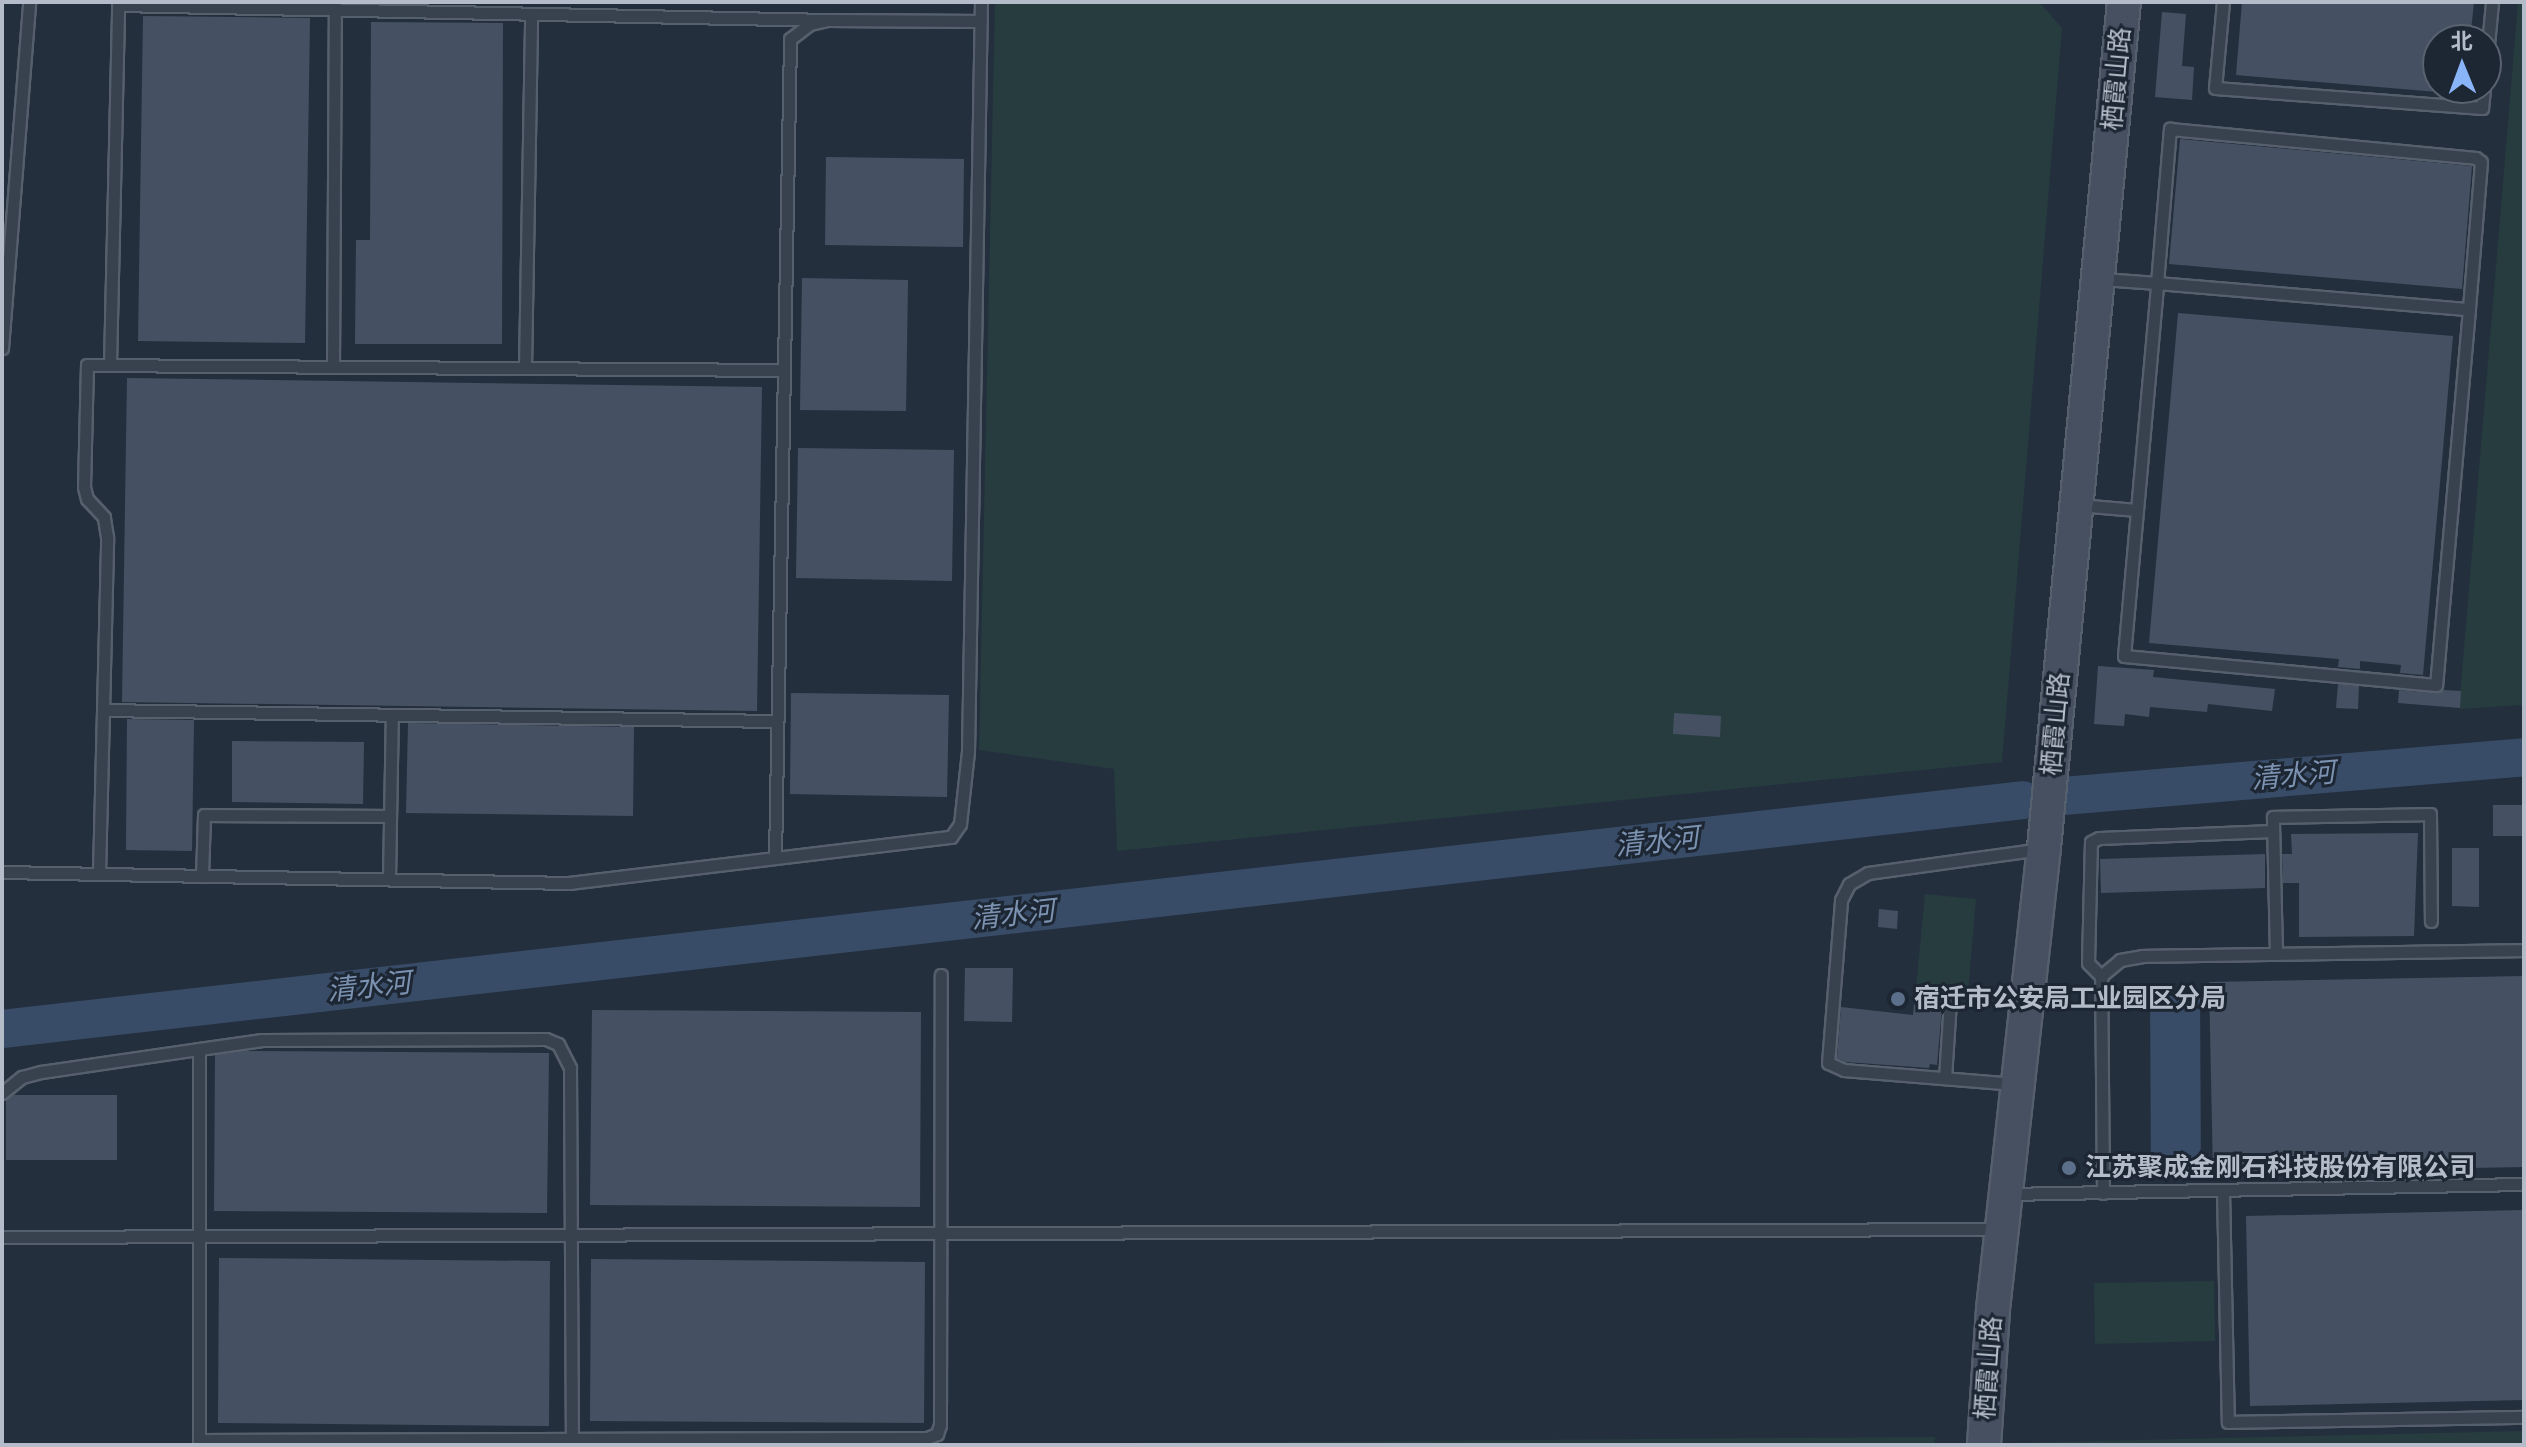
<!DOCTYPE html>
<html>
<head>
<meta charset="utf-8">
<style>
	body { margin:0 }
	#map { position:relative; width:2526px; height:1447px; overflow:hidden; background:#242f3e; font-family:Karla,"Noto Sans SC",sans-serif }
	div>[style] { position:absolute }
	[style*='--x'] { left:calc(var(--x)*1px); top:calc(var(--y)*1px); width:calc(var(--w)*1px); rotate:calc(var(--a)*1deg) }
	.green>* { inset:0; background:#263c3f }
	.water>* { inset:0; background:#394c67 }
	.river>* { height:38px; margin:-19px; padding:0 19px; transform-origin:19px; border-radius:19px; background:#394c67 }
	.building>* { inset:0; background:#455162 }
	.roads { filter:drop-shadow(2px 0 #565f6c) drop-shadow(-2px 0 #565f6c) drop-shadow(0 2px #565f6c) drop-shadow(0 -2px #565f6c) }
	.lane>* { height:11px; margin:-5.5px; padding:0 5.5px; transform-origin:5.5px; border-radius:5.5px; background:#38414e }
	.secondary>* { height:32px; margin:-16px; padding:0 16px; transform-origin:16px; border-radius:16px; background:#465061 }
	.dots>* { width:22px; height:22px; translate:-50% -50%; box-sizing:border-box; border:4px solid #1d2633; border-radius:50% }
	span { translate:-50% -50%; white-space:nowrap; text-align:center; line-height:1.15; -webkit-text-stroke:6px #1d2633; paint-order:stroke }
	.street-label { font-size:26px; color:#b4bcc9 }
	.poi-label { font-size:26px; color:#b4bcc9; font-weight:700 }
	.left { translate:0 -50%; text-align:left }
	.water-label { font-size:28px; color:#7c92b1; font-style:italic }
	.frame { position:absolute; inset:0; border:4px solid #b4bcc9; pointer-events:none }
	.north { position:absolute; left:2422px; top:24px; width:80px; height:80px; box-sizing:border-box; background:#1d2633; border:2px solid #59626f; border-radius:50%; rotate:359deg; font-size:22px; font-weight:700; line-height:32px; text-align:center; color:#b4bcc9 }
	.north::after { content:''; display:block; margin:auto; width:28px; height:36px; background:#8ab4f8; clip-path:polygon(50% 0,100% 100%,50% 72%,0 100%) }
</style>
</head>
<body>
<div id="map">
	<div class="green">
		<i style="clip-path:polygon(995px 2px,2041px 4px,2062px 28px,2002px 762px,1117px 851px,1114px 769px,979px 750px)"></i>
		<i style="clip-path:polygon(2518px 2px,2524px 2px,2524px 705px,2459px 709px)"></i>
		<i style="clip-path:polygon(1925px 894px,1976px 899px,1968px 992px,1916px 988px)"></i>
		<i style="clip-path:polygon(2214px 1281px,2215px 1341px,2095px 1344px,2094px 1283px)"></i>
		<i style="clip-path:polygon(2524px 1431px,2524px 1445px,2013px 1443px)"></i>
		<i style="clip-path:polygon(1936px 1437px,1933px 1445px,868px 1445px,1774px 1438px)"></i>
	</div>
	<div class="water">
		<i style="clip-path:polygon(2150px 992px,2200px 992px,2201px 1178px,2151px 1178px)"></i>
	</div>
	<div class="river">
		<i style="--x:2063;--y:796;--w:463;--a:-4.8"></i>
		<i style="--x:2;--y:1029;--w:2034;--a:-6.46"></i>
	</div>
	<div class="building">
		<i style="clip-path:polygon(2242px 2px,2474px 2px,2470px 40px,2438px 40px,2438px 92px,2236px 75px)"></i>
		<i style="clip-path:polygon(2162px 12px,2186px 14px,2182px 66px,2194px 67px,2192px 100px,2155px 97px)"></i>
		<i style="clip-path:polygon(143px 16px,310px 18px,305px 343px,138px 341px)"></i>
		<i style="clip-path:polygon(371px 22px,503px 23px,502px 344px,355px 344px,356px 240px,370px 240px)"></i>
		<i style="clip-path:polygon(2180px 139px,2472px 166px,2462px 289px,2169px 264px)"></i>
		<i style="clip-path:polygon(826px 157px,964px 159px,963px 247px,825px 245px)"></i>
		<i style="clip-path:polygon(802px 278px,908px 280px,906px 411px,800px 410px)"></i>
		<i style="clip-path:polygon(2178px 313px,2453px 336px,2423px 675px,2400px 673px,2401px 665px,2360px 661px,2360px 669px,2338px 667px,2339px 659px,2149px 643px)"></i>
		<i style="clip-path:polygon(127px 378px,762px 387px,757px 711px,122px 702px)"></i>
		<i style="clip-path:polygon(798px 448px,954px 450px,952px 581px,796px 578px)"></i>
		<i style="clip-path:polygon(2098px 666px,2154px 670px,2153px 677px,2275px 689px,2272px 711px,2208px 704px,2207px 712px,2150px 707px,2149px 717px,2125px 714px,2124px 726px,2094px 724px)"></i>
		<i style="clip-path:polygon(2338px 684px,2359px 686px,2358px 709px,2336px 708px)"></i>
		<i style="clip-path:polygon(2399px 690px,2435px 693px,2443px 690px,2461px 691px,2460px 708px,2398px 703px)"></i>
		<i style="clip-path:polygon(791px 693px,949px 695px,947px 797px,790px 794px)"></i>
		<i style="clip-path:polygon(1674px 713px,1721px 716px,1720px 737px,1673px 734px)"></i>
		<i style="clip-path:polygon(127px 719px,194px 720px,192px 851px,126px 850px)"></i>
		<i style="clip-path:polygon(408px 723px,634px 727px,633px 816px,406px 813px)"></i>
		<i style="clip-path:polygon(232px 741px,364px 742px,363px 804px,232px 802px)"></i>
		<i style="clip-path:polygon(2493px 805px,2524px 805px,2524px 836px,2493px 836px)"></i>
		<i style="clip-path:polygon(2418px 833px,2414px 936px,2299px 937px,2299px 883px,2283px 883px,2282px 854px,2292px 854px,2291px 834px)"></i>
		<i style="clip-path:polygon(2452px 848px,2479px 848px,2479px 907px,2452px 906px)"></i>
		<i style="clip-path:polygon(2265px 854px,2265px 888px,2101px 893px,2100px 859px)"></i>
		<i style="clip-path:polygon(1879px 909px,1898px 911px,1897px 929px,1878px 927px)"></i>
		<i style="clip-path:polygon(965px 968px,1013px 968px,1012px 1022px,964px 1021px)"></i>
		<i style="clip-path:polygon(2524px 976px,2524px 1167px,2213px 1173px,2209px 982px)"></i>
		<i style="clip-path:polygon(1915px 993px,1943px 996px,1937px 1065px,1930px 1064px,1929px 1068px,1846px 1062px,1837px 1058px,1841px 1007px,1913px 1015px)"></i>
		<i style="clip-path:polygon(592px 1010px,921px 1012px,920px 1207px,590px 1205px)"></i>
		<i style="clip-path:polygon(244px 1051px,549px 1053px,547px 1213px,214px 1211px,215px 1055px)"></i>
		<i style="clip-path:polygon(14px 1095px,117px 1095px,117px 1160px,6px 1160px,6px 1100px)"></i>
		<i style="clip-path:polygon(2524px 1210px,2524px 1400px,2250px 1406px,2246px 1216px)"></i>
		<i style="clip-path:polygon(219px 1258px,550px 1261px,549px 1426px,218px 1423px)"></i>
		<i style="clip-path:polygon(591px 1259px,925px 1262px,924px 1423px,590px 1421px)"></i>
	</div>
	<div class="roads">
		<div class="lane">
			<i style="--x:2223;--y:2;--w:86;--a:95.3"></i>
			<i style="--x:2215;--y:88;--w:268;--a:4.3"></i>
			<i style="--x:2482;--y:108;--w:20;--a:-84"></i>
			<i style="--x:2486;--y:66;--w:64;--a:-84.6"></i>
			<i style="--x:2102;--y:279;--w:55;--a:4.2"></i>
			<i style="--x:2157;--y:283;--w:313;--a:4.8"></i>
			<i style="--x:2469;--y:309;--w:377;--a:95"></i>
			<i style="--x:2436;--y:685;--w:313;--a:-174.7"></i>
			<i style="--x:2124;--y:656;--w:374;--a:-84.9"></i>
			<i style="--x:2157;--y:283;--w:155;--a:-85.2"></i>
			<i style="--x:2170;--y:129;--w:307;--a:5.4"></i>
			<i style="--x:2476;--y:158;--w:6;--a:39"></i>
			<i style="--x:2481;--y:162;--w:147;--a:94.7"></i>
			<i style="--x:2;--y:348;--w:347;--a:-85.5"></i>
			<i style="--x:110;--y:365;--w:360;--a:-88.7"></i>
			<i style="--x:118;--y:5;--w:709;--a:1.21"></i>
			<i style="--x:333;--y:367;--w:364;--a:-89.7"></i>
			<i style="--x:525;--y:368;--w:354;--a:-89"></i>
			<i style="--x:2078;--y:505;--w:59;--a:4.8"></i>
			<i style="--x:103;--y:710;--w:674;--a:0.94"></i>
			<i style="--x:775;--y:858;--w:819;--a:-88.95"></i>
			<i style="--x:790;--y:39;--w:25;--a:-37"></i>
			<i style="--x:810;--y:24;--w:17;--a:-13"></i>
			<i style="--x:827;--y:20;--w:154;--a:0.4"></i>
			<i style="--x:2;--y:872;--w:567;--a:1.11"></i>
			<i style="--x:569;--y:883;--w:385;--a:-6.9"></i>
			<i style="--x:951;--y:837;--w:16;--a:-55"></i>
			<i style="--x:960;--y:824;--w:72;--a:-83.7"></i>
			<i style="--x:968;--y:752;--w:750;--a:-89.01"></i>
			<i style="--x:99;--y:874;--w:337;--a:-88.6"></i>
			<i style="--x:107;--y:537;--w:20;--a:-99"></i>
			<i style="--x:104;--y:517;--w:25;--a:-133"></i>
			<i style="--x:87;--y:499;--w:12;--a:-104"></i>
			<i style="--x:84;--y:487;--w:122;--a:-88.6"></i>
			<i style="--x:87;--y:365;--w:696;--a:0.41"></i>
			<i style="--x:202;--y:876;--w:61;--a:-88.1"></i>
			<i style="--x:204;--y:815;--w:186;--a:0.3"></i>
			<i style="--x:389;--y:879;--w:164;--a:-89"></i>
			<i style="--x:2276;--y:954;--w:137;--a:-91.3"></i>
			<i style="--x:2273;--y:817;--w:157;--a:-1.1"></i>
			<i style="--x:2430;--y:814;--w:107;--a:89.5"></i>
			<i style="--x:2101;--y:976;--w:18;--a:-135"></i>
			<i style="--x:2088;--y:963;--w:121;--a:-88.6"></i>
			<i style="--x:2091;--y:842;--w:9;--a:-27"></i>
			<i style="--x:2099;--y:838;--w:174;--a:-2.3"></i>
			<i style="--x:199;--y:1049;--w:64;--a:-8.1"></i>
			<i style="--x:262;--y:1040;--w:284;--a:-0.2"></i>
			<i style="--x:546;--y:1039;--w:13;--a:23"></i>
			<i style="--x:558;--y:1044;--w:27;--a:63"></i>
			<i style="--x:570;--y:1068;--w:371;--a:89.7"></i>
			<i style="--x:1945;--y:1078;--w:78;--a:-86.3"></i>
			<i style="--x:2015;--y:1084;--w:172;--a:-175.3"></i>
			<i style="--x:1844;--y:1070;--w:17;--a:-156"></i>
			<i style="--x:1828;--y:1063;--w:164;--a:-85.4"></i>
			<i style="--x:1841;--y:900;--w:18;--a:-63"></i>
			<i style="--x:1849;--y:884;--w:22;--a:-30"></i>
			<i style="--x:1868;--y:873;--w:174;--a:-7.9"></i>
			<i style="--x:2;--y:1093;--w:26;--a:-39"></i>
			<i style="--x:22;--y:1077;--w:20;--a:-15"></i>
			<i style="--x:41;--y:1072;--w:160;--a:-8.3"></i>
			<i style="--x:199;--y:1049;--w:391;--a:90"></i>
			<i style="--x:199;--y:1440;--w:728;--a:-0.16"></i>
			<i style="--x:927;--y:1438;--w:11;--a:-22"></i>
			<i style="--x:937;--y:1434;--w:9;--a:-72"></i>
			<i style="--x:940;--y:1425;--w:450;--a:-89.9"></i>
			<i style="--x:2223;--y:1190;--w:232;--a:88.8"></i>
			<i style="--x:2228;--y:1422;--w:296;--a:-1"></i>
			<i style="--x:2103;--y:1193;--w:217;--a:-90.5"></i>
			<i style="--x:2101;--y:976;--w:25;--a:-40"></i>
			<i style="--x:2120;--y:960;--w:23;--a:-10"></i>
			<i style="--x:2143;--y:956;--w:381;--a:-0.9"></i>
			<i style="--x:2007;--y:1194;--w:517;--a:-1.11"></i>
			<i style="--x:2;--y:1237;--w:1996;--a:-0.23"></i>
		</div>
		<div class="secondary">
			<i style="--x:1984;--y:1445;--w:136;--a:-86.2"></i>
			<i style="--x:1993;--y:1309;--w:464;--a:-83.7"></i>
			<i style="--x:2044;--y:848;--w:850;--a:-84.6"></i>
		</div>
	</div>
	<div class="dots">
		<i style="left:1898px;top:999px;background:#5c6f8a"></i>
		<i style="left:2069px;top:1168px;background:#5c6f8a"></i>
	</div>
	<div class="street-label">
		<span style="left:2117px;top:79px;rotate:-85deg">栖霞山路</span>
		<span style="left:2056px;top:724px;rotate:-85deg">栖霞山路</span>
		<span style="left:1989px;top:1368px;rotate:-86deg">栖霞山路</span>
	</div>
	<div class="poi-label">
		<span class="left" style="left:1914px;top:999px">宿迁市公安局工业园区分局</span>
		<span class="left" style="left:2085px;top:1168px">江苏聚成金刚石科技股份有限公司</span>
	</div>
	<div class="water-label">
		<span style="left:2293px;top:776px;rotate:-5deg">清水河</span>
		<span style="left:1657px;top:842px;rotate:-6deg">清水河</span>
		<span style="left:1013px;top:915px;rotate:-6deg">清水河</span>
		<span style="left:369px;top:987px;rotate:-6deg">清水河</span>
	</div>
	<div class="frame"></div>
	<div class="north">北</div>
</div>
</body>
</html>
